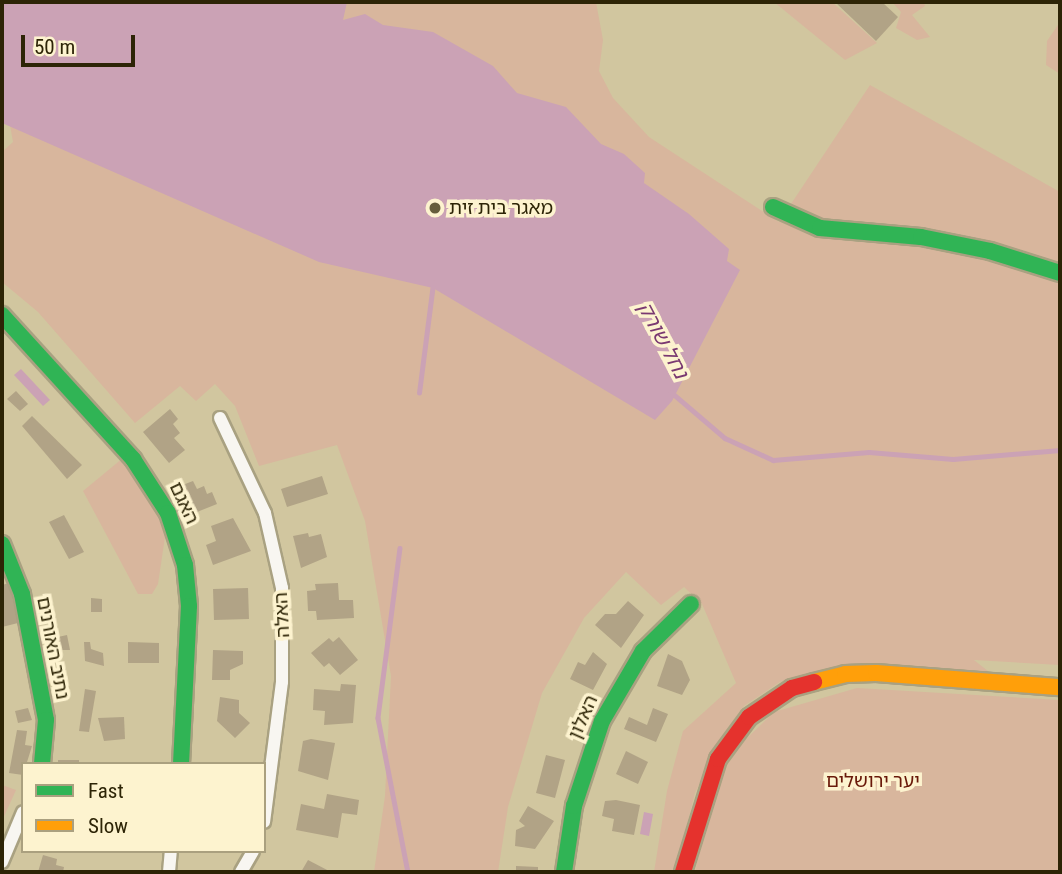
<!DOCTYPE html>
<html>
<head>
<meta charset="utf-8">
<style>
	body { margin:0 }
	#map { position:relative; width:1062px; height:874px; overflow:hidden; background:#d1c69f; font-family:"Roboto Condensed","Noto Sans Hebrew",sans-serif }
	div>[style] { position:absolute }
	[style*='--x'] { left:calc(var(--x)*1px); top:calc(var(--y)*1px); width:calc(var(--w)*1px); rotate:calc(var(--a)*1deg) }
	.green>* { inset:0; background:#d8b69d }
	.water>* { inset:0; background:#cba2b5 }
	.stream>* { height:4.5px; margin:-2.25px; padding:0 2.25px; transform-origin:2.25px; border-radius:2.25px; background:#cba2b5 }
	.building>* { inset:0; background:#b1a386 }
	.roads { filter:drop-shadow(2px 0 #a9a181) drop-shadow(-2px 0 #a9a181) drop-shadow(0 2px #a9a181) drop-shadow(0 -2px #a9a181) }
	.street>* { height:12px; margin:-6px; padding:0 6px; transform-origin:6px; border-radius:6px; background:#f8f6f1 }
	.fast>* { height:16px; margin:-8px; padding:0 8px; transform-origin:8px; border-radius:8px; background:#30b455 }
	.slow>* { height:16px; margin:-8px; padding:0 8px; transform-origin:8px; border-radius:8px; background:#ff9f0a }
	.jam>* { height:16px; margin:-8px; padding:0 8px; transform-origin:8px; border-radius:8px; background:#e5322d }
	.dots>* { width:19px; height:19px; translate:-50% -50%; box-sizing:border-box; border:4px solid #fdf3cf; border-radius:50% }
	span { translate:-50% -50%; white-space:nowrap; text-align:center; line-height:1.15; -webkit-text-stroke:7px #fdf3cf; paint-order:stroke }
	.poi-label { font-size:19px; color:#2d2406 }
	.left { translate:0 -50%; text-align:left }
	.street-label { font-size:19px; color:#2d2406 }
	.park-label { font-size:19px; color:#691909 }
	.water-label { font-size:21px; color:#7a3971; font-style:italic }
	.frame { position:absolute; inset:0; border:4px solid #2d2406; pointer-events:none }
	.legend { position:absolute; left:21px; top:762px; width:245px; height:91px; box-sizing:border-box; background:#fdf3cf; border:2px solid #aaa07f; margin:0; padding:9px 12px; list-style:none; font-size:21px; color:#2d2406 }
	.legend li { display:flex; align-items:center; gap:14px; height:35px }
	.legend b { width:35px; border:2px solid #aaa07f }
	.scale { position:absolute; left:21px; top:35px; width:114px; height:32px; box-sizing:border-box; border:4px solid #2d2406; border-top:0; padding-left:9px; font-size:21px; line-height:24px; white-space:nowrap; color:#2d2406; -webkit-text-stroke:5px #fdf3cf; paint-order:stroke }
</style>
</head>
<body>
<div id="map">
	<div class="green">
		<i style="clip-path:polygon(2px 2px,596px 2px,603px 40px,599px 71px,613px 98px,649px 137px,779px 222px,870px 85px,1060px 192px,1060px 665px,974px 660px,998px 679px,836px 667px,780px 682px,744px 706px,724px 733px,695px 793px,675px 872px,654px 872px,667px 791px,683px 731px,736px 683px,702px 604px,684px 587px,661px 605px,626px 572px,584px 618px,542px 693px,508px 807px,498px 872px,374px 872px,385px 796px,391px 676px,365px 521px,337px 445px,259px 466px,235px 406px,215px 384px,196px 401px,180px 386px,135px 423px,38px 312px,2px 282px,2px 152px,13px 142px,2px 81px)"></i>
		<i style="clip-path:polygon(774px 2px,832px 2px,877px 43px,845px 60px)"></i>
		<i style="clip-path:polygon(892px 2px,924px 2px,925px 6px,912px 15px,930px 37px,917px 40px,896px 28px,901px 12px)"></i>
		<i style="clip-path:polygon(1060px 22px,1060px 74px,1046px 65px,1047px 41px)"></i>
		<i style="clip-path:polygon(123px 458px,166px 530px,158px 584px,152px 594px,138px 594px,83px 491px)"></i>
		<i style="clip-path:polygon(857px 688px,1060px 700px,1060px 872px,695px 872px,715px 783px,742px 743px,774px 712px)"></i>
		<i style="clip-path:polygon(2px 785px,16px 790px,2px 821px)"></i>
	</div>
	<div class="water">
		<i style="clip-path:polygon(2px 2px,347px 2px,343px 20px,365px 14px,383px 25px,433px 32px,493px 66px,517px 93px,566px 107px,601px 144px,624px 154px,645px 173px,644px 183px,689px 214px,729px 249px,727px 261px,740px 270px,672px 401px,655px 420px,433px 288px,319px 262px,2px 123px)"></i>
		<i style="clip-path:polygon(21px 369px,50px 400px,43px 406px,14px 375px)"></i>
		<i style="clip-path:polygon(644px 812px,653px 814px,649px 836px,640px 834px)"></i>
	</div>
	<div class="stream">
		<i style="--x:671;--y:392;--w:71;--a:40.4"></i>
		<i style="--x:725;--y:438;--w:53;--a:24.6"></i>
		<i style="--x:773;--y:460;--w:96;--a:-4.8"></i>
		<i style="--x:869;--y:452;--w:84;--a:4.8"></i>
		<i style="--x:953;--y:459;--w:107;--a:-4.8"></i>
		<i style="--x:419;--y:393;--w:111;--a:-82.7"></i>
		<i style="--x:400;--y:548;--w:171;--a:97.4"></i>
		<i style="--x:378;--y:718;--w:157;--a:79"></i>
	</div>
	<div class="building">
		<i style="clip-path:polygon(835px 2px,882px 2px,898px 17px,876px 41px)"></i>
		<i style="clip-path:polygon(16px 391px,28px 404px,20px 411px,7px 399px)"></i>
		<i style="clip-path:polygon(170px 409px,178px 419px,173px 424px,180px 433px,174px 438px,185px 450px,169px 463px,143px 432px)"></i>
		<i style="clip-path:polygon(32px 416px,82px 465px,67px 479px,22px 426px)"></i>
		<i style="clip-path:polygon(322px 476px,328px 494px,287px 507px,281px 489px)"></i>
		<i style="clip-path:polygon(193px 481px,197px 489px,204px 486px,207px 494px,212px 492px,217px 504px,192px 514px,180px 486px)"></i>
		<i style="clip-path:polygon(64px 515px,84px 552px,69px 559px,49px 522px)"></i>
		<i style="clip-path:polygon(233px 518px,251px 551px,213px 565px,206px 545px,216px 541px,211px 526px)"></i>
		<i style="clip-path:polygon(308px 533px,309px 537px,321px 534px,327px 557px,301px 568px,293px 536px)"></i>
		<i style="clip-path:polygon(9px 583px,18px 623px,2px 627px,2px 585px)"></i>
		<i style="clip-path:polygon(338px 583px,339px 600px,353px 600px,354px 618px,317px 620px,316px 611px,308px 611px,307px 591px,316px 590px,315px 584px)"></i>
		<i style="clip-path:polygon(248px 588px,249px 619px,214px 620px,213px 589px)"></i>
		<i style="clip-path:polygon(91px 598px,102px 599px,102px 612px,91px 612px)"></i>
		<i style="clip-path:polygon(628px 601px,644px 615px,621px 648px,595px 625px,605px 614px,616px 614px)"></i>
		<i style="clip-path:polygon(55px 627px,58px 637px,67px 635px,70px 650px,49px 650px,45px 629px)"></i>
		<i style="clip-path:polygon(339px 637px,358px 660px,340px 675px,329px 663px,324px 667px,311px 653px,329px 638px,333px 642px)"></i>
		<i style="clip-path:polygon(84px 642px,90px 642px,91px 649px,103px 653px,104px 666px,85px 661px)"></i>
		<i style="clip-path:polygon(128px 642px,159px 643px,159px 663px,128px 663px)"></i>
		<i style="clip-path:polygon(213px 650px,243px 651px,243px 664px,230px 670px,230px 680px,212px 680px)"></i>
		<i style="clip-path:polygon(593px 652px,607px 664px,593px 690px,570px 679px,578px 662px,585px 665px)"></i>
		<i style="clip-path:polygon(668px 654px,682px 661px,690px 680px,682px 695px,657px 686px)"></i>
		<i style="clip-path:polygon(341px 684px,356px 685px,353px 723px,324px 725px,325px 711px,313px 710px,314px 689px,340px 691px)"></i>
		<i style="clip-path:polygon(85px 689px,96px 691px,89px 732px,79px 731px)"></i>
		<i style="clip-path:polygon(220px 697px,239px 700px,239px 713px,250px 723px,235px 738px,217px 721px)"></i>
		<i style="clip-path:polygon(28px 708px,32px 720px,18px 723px,15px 711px)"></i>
		<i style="clip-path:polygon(653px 708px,668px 714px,656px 742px,624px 729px,629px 717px,647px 725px)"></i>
		<i style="clip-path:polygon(124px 717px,125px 739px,104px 741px,98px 718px)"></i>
		<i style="clip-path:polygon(17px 730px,27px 731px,25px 745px,32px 746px,23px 775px,9px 773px)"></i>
		<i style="clip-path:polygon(311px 739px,335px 743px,328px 780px,298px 771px,303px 741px)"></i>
		<i style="clip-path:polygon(626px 751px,648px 762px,638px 784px,616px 774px)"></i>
		<i style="clip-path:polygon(546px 755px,565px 760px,555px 798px,536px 793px)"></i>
		<i style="clip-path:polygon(58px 760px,79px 760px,79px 764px,58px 764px)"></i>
		<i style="clip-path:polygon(327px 794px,359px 800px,357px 815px,342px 813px,338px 838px,296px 830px,301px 804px,324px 809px)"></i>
		<i style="clip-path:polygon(616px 800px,640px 805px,634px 835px,612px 831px,614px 819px,602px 816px,605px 801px)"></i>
		<i style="clip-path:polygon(528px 806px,554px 821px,535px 849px,515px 846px,516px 830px,525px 826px,519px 821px)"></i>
		<i style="clip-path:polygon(43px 855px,57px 859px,56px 865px,64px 867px,63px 872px,38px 872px)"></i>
		<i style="clip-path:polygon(308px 860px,331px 872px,301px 872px)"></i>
		<i style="clip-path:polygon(516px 866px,538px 867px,538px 872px,516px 872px)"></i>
	</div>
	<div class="roads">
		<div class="street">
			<i style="--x:220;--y:418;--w:105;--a:64.7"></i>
			<i style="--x:265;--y:513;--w:77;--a:77.2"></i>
			<i style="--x:282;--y:588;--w:94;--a:90"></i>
			<i style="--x:282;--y:682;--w:141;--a:97.3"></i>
			<i style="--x:2;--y:862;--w:54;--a:-67.2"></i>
			<i style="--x:169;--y:872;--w:21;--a:-85"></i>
			<i style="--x:241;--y:872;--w:24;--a:-60"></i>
		</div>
		<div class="fast">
			<i style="--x:773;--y:207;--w:51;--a:24.1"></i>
			<i style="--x:820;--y:228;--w:101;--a:5.1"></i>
			<i style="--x:921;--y:237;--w:70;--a:11.5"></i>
			<i style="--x:990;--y:251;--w:73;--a:17.4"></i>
			<i style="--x:2;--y:315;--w:195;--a:47.7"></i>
			<i style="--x:133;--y:459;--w:64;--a:57.1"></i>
			<i style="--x:168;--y:513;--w:55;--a:71.9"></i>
			<i style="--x:185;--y:565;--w:41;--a:84.4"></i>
			<i style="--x:189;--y:606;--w:158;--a:92.9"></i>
			<i style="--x:2;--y:544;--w:54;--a:68.2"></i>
			<i style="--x:22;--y:594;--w:128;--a:79.2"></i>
			<i style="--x:46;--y:720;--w:44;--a:95.2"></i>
			<i style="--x:564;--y:872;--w:67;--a:-81.4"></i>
			<i style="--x:574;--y:806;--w:89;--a:-71.8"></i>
			<i style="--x:602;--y:721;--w:81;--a:-59.6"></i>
			<i style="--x:643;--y:651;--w:67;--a:-44.4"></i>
		</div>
		<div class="slow">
			<i style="--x:814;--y:682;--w:32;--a:-14"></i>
			<i style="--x:845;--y:674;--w:31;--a:-2"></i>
			<i style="--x:876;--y:673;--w:185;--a:4.4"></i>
		</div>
		<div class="jam">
			<i style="--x:683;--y:872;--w:118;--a:-72.8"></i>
			<i style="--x:718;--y:759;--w:52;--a:-53.6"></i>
			<i style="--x:749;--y:717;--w:52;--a:-34"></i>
			<i style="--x:792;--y:688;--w:23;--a:-15"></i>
		</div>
	</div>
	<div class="dots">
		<i style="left:435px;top:208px;background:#665d3c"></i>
	</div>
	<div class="poi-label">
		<span class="left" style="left:449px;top:208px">מאגר בית זית</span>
	</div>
	<div class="street-label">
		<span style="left:184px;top:503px;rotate:65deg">האגם</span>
		<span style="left:282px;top:615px;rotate:-93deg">האלה</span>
		<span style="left:53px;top:648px;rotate:79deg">נתיב האורנים</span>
		<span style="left:583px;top:717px;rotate:-66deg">האלון</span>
	</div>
	<div class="park-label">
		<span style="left:873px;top:781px">יער ירושלים</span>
	</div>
	<div class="water-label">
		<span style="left:663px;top:340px;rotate:62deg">נחל שורק</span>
	</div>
	<div class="frame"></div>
	<ul class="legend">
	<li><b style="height:9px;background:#30b455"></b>Fast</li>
	<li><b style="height:9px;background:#ff9f0a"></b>Slow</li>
	</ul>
	<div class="scale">50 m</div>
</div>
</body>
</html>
